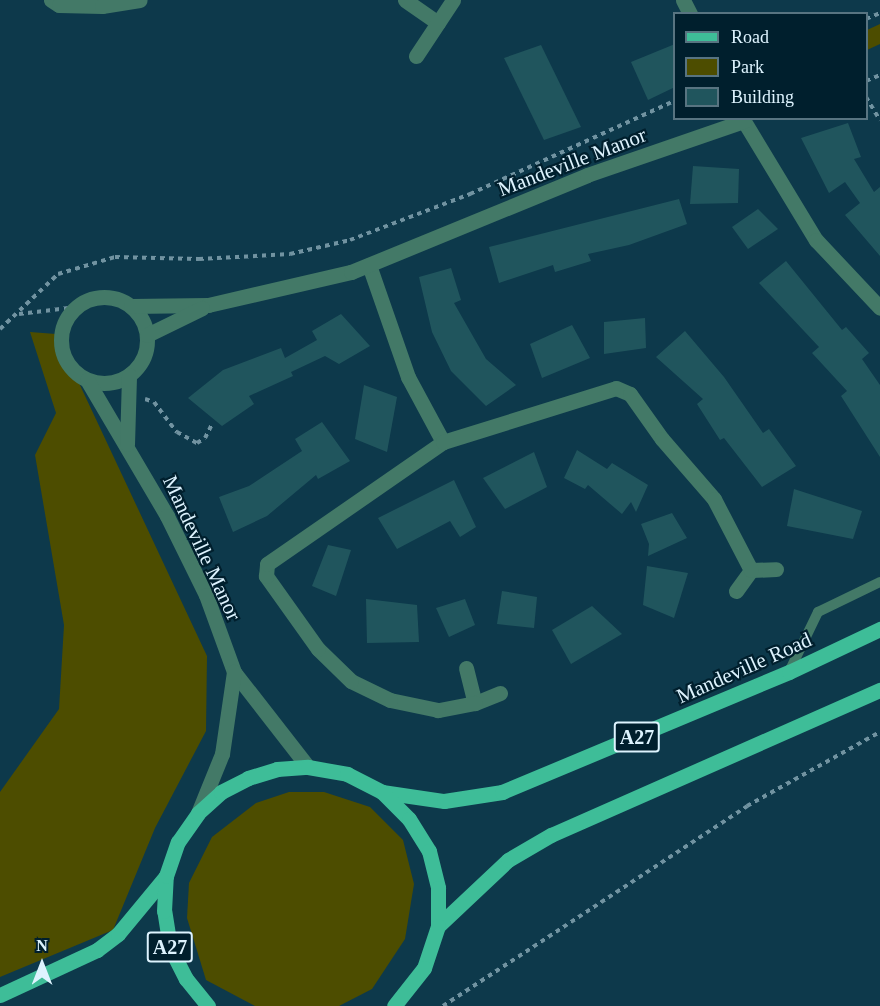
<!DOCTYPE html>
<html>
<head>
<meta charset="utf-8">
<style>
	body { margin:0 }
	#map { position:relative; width:880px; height:1006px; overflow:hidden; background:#0d394b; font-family:Georgia,serif }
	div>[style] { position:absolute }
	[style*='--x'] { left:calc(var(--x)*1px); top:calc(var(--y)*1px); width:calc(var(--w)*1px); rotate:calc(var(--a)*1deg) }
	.green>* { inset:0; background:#4d4d00 }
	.building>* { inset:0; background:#20555d }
	.path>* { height:4px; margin-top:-2px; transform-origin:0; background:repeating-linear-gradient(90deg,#7193a1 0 4.5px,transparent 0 9px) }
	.lane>* { height:10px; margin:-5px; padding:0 5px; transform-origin:5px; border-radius:5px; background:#437967 }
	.street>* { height:15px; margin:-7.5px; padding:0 7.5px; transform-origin:7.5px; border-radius:7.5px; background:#437967 }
	.street>.ring { margin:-7.5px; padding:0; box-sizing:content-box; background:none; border:15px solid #437967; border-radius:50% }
	.primary>* { height:15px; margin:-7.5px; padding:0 7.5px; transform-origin:7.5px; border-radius:7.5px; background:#3ebd98 }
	span { translate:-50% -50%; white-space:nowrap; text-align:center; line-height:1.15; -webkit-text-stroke:4.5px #001f2d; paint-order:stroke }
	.shield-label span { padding:2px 4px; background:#001f2d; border:2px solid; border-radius:4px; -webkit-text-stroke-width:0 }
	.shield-label { font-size:20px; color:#ddf3fe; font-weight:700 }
	.street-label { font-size:21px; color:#ddf3fe }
	.legend { position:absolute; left:673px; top:12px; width:195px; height:108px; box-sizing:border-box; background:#001f2d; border:2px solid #587481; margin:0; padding:8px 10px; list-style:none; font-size:18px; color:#ddf3fe }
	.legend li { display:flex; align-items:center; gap:12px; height:30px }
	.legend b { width:30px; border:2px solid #587481 }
	.north { position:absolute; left:12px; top:934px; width:60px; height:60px; -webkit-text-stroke:4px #001f2d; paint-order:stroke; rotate:0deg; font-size:16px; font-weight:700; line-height:24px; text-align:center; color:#ddf3fe }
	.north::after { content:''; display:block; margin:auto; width:21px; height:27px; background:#ddf3fe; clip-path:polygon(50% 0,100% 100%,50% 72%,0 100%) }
</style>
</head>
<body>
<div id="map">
	<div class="green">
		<i style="clip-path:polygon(880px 24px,880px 44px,867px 50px,867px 30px)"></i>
		<i style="clip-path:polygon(30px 332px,56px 334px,207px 656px,206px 731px,155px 828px,113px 930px,0 977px,0 792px,59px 709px,64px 625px,35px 455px,56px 413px)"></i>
		<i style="clip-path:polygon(289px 792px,324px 792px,370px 807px,403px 840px,414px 884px,405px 939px,372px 989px,339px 1006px,255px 1006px,206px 980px,187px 918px,189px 883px,212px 837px,256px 803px)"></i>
	</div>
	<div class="building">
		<i style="clip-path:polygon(675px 44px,675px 87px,648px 100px,631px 62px)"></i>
		<i style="clip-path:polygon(541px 45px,581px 127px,544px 140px,504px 58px)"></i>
		<i style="clip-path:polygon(848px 123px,861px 157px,854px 159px,874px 192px,880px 187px,880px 256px,845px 215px,860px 203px,845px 182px,829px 193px,801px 138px)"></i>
		<i style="clip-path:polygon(693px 166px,739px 169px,738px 203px,690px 204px)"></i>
		<i style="clip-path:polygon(679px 199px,687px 224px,629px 245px,588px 254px,591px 261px,555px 272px,553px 265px,499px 283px,489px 247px)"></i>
		<i style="clip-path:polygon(758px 209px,778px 229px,748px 249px,732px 227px)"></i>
		<i style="clip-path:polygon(786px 261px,842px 330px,846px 327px,869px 353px,862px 359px,880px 385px,880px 457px,841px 396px,847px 391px,812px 353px,819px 347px,759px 283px)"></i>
		<i style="clip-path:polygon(451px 268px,461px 300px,454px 303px,486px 359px,516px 385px,486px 406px,451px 371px,432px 332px,419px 277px)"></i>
		<i style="clip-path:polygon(341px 314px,370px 346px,339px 364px,325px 356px,291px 372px,293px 376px,249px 396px,254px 404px,222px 426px,188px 398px,223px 370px,281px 348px,285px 358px,317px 340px,312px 331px)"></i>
		<i style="clip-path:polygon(645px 318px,646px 348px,604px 354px,604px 322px)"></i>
		<i style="clip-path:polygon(572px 325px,590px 358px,542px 378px,530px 344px)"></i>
		<i style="clip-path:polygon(685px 331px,724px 377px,763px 433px,769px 429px,796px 466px,762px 487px,724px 438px,720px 440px,697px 404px,703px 399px,656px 357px)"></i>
		<i style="clip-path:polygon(364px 385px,397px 397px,387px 452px,355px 439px)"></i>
		<i style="clip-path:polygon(322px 422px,350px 461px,318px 479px,316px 475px,267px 516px,233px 532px,219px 497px,249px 486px,302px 451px,295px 439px)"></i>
		<i style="clip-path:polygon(577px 450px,607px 469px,612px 463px,648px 485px,636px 512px,631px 502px,622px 514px,588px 485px,585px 489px,564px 478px)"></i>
		<i style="clip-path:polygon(534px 452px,547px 487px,505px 509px,483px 478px)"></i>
		<i style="clip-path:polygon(454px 480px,476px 527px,460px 537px,450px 521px,397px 549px,378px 518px)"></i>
		<i style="clip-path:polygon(794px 489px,862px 511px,853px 539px,787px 526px)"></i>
		<i style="clip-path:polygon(672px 513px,687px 538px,648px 556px,649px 544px,641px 524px)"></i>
		<i style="clip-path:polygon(328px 545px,351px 550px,336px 596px,312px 586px)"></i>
		<i style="clip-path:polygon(647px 566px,688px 573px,674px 618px,643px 605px)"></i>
		<i style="clip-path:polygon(502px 591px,537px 597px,534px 628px,497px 624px)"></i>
		<i style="clip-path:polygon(366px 599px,417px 605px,419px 642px,367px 643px)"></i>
		<i style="clip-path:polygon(465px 599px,475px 625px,449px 637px,436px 608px)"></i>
		<i style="clip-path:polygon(592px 606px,622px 634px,571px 664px,552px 630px)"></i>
	</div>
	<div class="path">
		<i style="--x:866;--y:19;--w:15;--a:-23"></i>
		<i style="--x:866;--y:81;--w:15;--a:-23"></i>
		<i style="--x:866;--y:97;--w:27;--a:59"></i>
		<i style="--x:19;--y:314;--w:58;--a:-6.9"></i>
		<i style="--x:0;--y:329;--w:80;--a:-43.5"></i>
		<i style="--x:58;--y:274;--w:59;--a:-16.6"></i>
		<i style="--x:115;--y:257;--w:84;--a:1.4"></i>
		<i style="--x:199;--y:259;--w:91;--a:-3.1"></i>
		<i style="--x:290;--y:254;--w:62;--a:-13.1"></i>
		<i style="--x:350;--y:240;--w:129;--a:-21"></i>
		<i style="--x:470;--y:194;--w:224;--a:-24.5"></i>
		<i style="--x:145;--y:399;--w:9;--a:18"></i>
		<i style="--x:154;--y:402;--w:38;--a:53"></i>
		<i style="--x:177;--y:432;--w:23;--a:29"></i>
		<i style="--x:197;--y:443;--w:9;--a:-32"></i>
		<i style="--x:205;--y:438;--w:16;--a:-63"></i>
		<i style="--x:443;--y:1006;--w:364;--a:-33.3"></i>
		<i style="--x:747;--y:806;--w:152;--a:-29.1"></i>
	</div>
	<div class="lane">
		<i style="--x:789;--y:672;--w:67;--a:-64.2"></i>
		<i style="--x:818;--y:612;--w:69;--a:-25.8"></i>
	</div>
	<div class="street">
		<i style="--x:51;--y:0;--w:9;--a:32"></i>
		<i style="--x:59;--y:5;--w:43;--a:1.3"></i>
		<i style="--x:102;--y:6;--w:38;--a:-9"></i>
		<i style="--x:405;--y:0;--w:40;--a:34.9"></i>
		<i style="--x:683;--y:0;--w:16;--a:63"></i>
		<i style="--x:416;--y:56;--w:67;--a:-56.5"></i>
		<i style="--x:742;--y:118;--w:143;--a:58.8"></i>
		<i style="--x:816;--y:240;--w:93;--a:46.7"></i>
		<i style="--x:369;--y:265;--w:119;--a:70.8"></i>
		<i style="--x:408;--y:377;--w:74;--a:61.7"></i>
		<i class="ring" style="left:61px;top:297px;width:71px;height:71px"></i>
		<i style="--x:131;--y:306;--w:77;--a:-0.7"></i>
		<i style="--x:208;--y:305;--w:147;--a:-13"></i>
		<i style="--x:351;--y:272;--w:255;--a:-22.3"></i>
		<i style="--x:587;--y:175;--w:166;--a:-19"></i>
		<i style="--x:147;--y:335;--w:61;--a:-26.1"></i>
		<i style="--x:87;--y:380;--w:158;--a:59.5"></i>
		<i style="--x:167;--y:516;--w:88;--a:63.7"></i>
		<i style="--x:206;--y:595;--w:82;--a:70"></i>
		<i style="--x:234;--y:672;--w:120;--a:52.1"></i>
		<i style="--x:127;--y:444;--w:69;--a:-88.3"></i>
		<i style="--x:736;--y:591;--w:26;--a:-54"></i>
		<i style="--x:751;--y:570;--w:25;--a:-2"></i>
		<i style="--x:466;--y:668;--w:36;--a:76"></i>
		<i style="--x:500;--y:693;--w:27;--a:158"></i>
		<i style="--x:475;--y:703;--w:38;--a:169"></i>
		<i style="--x:438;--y:710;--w:49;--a:-168.2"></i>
		<i style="--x:390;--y:700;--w:43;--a:-154"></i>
		<i style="--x:351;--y:681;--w:46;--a:-135.9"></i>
		<i style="--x:318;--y:649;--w:90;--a:-125.5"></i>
		<i style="--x:266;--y:576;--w:12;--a:-85"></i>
		<i style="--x:267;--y:564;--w:214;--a:-34.7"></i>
		<i style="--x:443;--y:442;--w:181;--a:-17.3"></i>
		<i style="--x:616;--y:388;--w:15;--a:23"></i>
		<i style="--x:630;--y:394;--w:55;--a:54.6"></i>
		<i style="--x:662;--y:439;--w:79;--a:49.1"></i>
		<i style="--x:714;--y:499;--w:80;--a:62.5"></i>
		<i style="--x:198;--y:813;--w:64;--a:-67.9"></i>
		<i style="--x:222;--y:754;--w:83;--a:-81.7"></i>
	</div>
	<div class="primary">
		<i style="--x:382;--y:792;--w:63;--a:8.3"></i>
		<i style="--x:444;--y:801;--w:59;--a:-8.8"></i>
		<i style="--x:502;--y:792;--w:311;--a:-22.7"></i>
		<i style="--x:789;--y:672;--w:101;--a:-25.3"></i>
		<i style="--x:438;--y:926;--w:96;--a:-43.3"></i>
		<i style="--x:508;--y:860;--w:50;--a:-30.2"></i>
		<i style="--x:551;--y:835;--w:360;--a:-23.8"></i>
		<i style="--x:0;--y:995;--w:107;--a:-24.9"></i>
		<i style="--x:97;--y:950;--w:26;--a:-37"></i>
		<i style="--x:118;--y:934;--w:75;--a:-50.4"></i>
		<i style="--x:208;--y:1006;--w:35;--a:-129"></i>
		<i style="--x:186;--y:979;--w:36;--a:-117"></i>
		<i style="--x:170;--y:947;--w:36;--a:-99"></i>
		<i style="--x:164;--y:911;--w:35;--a:-87"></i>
		<i style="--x:166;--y:876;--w:36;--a:-71"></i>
		<i style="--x:178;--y:842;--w:35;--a:-55"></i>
		<i style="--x:198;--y:813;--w:31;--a:-42"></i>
		<i style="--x:221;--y:792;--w:30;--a:-27"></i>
		<i style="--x:248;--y:778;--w:30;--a:-17"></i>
		<i style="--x:277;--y:769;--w:31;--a:-4"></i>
		<i style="--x:308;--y:767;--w:40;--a:10"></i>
		<i style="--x:347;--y:774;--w:39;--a:27"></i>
		<i style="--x:382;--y:792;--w:38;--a:45"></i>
		<i style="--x:409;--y:819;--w:38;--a:58"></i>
		<i style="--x:429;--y:851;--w:38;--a:76"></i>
		<i style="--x:438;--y:888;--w:38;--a:90"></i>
		<i style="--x:438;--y:926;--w:44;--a:108.4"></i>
		<i style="--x:424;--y:968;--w:48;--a:128.3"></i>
	</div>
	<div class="shield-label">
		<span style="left:637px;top:737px">A27</span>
		<span style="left:170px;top:947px">A27</span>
	</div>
	<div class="street-label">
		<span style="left:572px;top:162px;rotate:-21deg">Mandeville Manor</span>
		<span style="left:202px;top:548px;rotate:65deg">Mandeville Manor</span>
		<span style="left:744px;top:668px;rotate:-24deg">Mandeville Road</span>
	</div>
	<ul class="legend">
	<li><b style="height:8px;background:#3ebd98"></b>Road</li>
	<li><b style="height:16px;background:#4d4d00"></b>Park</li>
	<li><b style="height:16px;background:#20555d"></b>Building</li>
	</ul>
	<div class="north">N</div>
</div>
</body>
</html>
